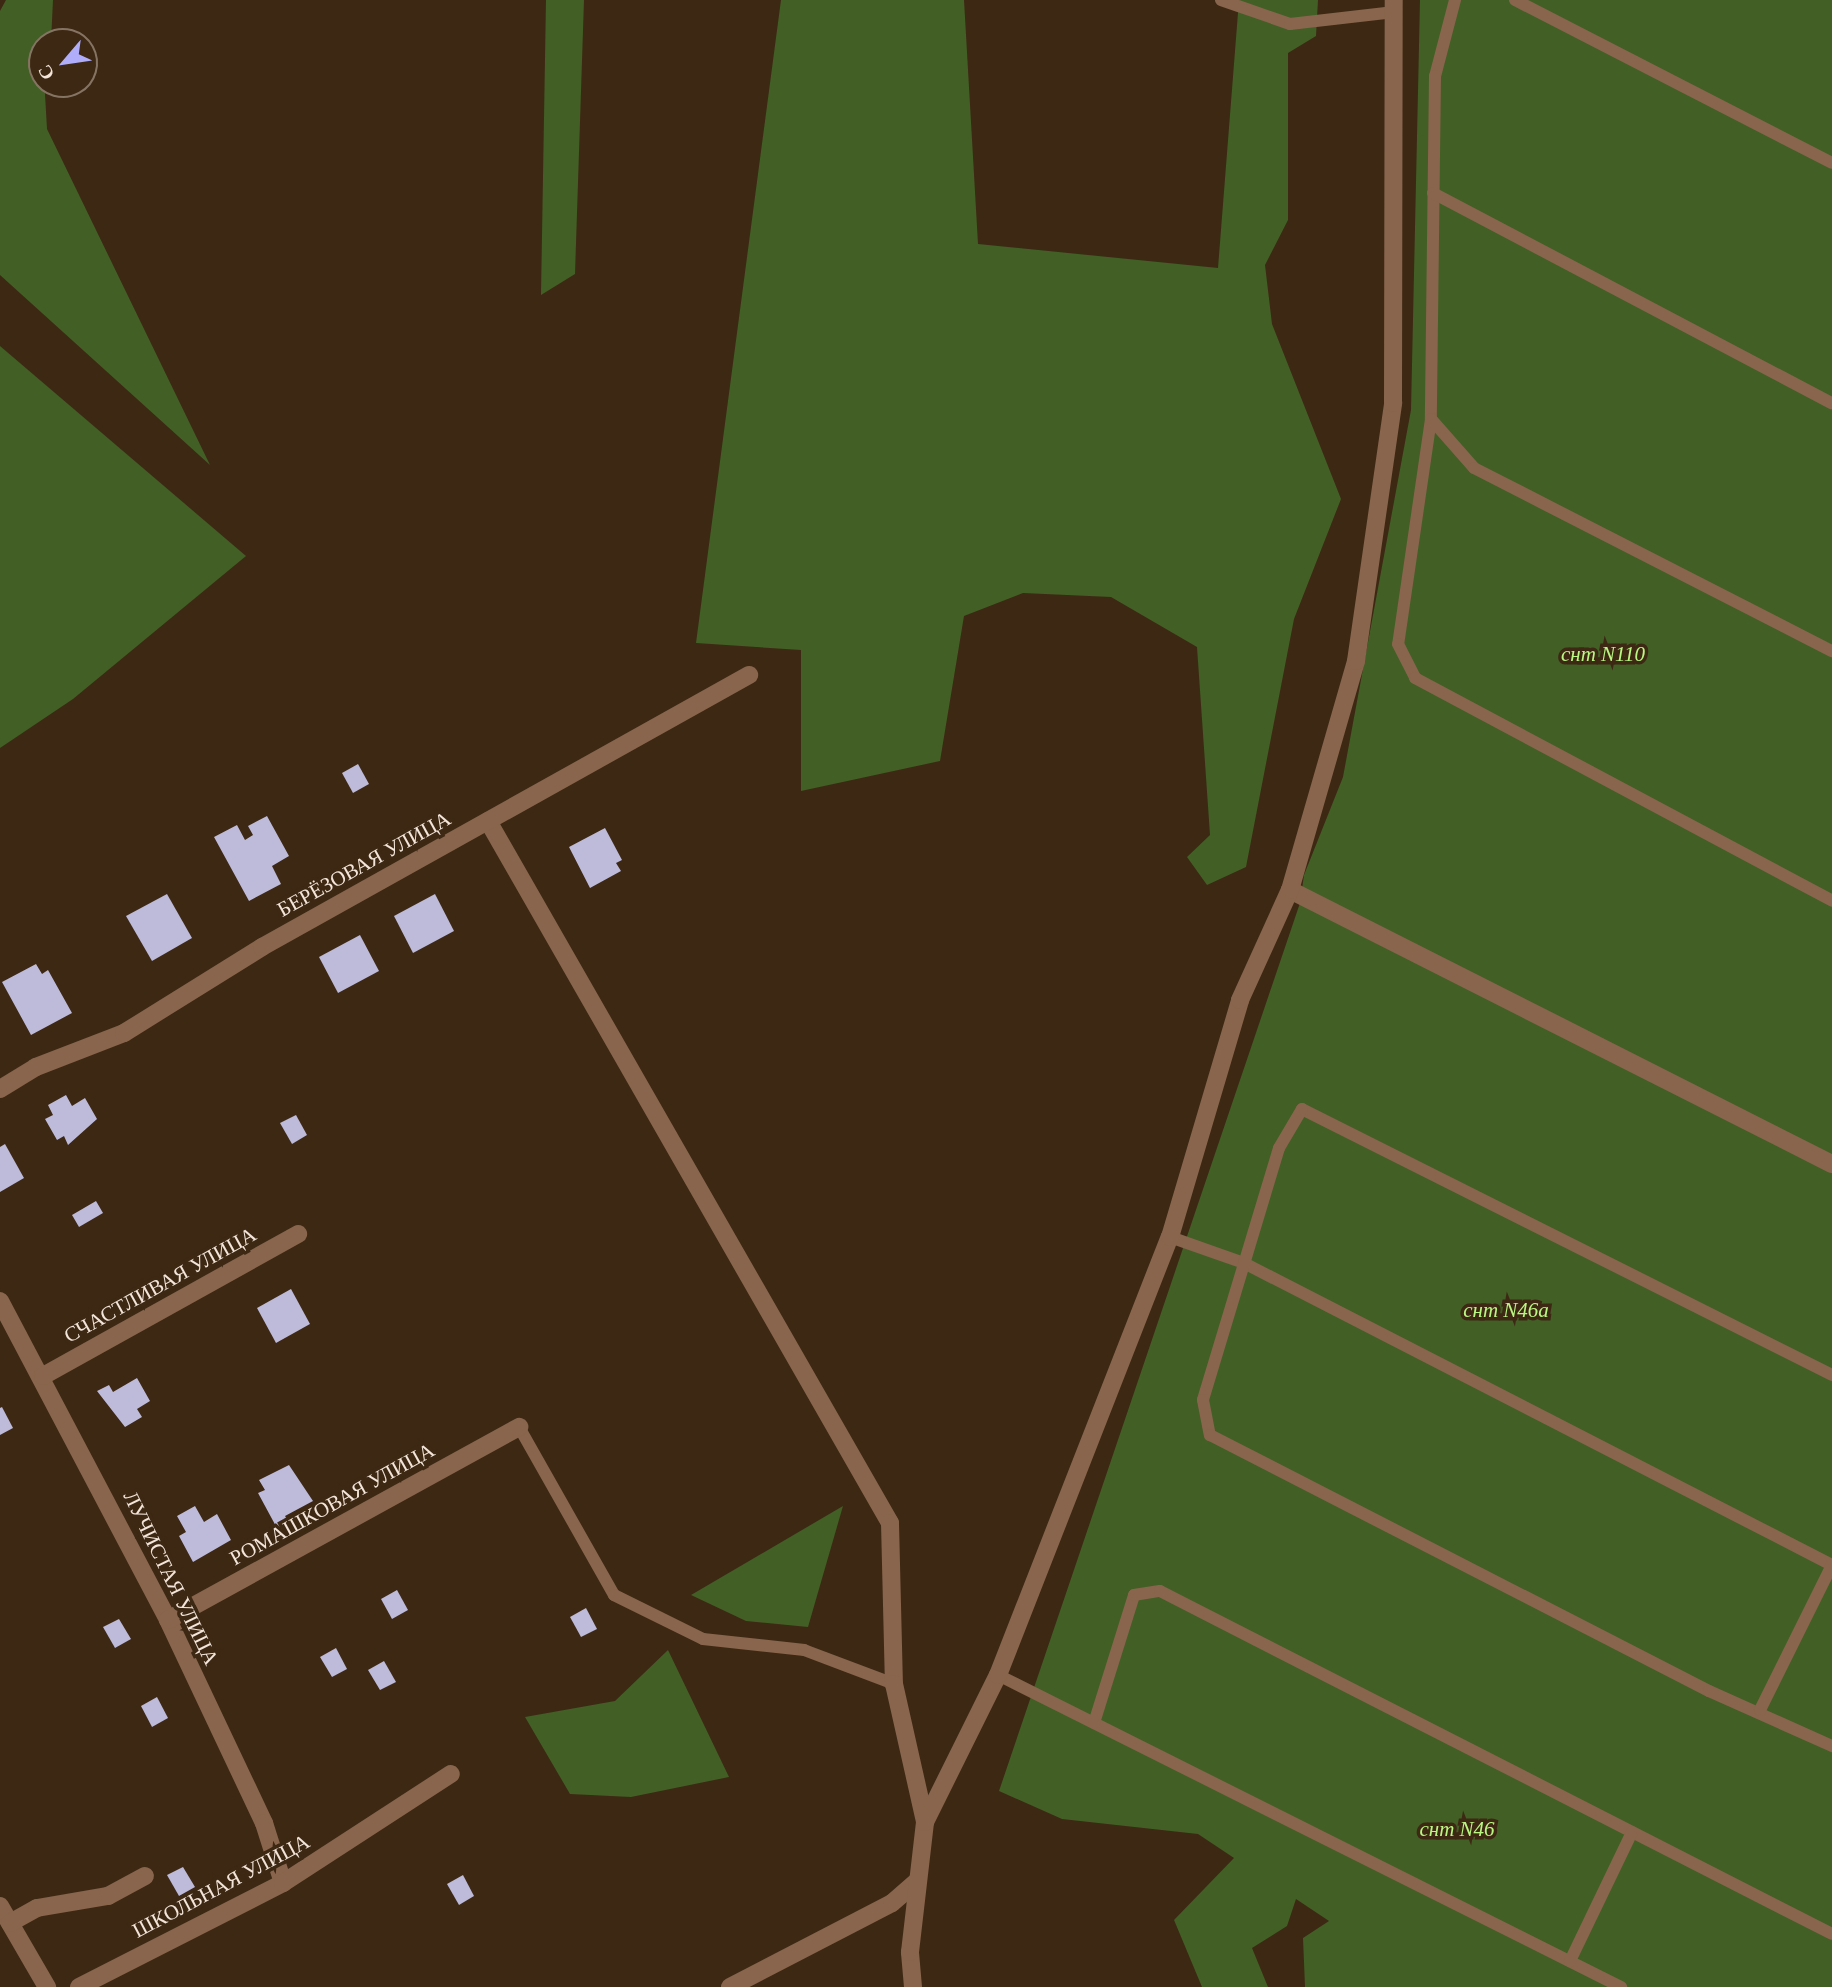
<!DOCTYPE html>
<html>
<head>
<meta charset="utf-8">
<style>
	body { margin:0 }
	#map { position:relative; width:1832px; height:1987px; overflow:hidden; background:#3d2814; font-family:Georgia,serif }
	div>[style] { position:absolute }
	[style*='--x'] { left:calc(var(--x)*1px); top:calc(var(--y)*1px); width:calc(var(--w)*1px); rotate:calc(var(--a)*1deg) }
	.green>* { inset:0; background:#425f25 }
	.building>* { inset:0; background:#bdbada }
	.lane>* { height:12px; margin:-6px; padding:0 6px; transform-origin:6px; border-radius:6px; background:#88654c }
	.street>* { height:18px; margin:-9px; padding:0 9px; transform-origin:9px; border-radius:9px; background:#88654c }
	span { translate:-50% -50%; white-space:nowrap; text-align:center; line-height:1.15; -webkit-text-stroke:7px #3d2814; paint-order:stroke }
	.park-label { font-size:21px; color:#baf782; font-style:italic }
	.street-label { font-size:21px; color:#f3e5d9 }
	.north { position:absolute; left:28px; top:28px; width:70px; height:70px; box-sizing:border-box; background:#3d2814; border:2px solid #867463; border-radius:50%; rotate:241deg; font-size:19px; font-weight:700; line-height:28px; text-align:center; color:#f3e5d9 }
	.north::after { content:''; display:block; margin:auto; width:24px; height:32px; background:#b0aefa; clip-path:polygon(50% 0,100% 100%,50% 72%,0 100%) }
</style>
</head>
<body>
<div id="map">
	<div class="green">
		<i style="clip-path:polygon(6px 0,53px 0,51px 42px,42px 42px,47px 129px,210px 465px,0 275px,0 11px)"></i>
		<i style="clip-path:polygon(546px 0,584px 0,575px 274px,541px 295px)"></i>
		<i style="clip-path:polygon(781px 0,964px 0,978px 244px,1218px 268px,1239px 0,1318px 0,1316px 36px,1288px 53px,1288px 220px,1265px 265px,1272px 324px,1341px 499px,1294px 619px,1246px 867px,1207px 885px,1187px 857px,1210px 835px,1197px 647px,1111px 597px,1023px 593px,964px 616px,940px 761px,801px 791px,801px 650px,696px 643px)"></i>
		<i style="clip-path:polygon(1420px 0,1832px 0,1832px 1987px,1305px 1987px,1303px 1938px,1329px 1921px,1296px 1899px,1287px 1926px,1252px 1948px,1268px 1987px,1202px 1987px,1174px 1920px,1234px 1858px,1198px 1834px,1062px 1819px,999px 1791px,1300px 903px,1304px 875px,1343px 777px,1411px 410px)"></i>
		<i style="clip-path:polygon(0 346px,246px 556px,73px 699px,0 748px)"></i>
		<i style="clip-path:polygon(843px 1506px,808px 1627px,746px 1621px,691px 1595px)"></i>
		<i style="clip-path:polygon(668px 1650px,729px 1777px,631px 1797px,570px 1794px,525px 1717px,615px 1701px)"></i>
	</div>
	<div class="building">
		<i style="clip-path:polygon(358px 764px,369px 784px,353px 793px,342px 773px)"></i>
		<i style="clip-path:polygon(267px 816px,289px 856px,272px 866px,281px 884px,249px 901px,214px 837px,237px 825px,245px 840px,253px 835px,248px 826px)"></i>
		<i style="clip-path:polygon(605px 828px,622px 860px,616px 863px,621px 871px,590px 888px,569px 847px)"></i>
		<i style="clip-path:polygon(167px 894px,192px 938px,152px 961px,126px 916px)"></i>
		<i style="clip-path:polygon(435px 894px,454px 931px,413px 953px,394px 916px)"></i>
		<i style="clip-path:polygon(360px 935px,379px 971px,338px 993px,319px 957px)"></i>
		<i style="clip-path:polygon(36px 964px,42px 974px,48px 970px,72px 1013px,31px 1035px,2px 982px)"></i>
		<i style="clip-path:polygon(66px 1095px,72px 1106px,85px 1098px,97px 1119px,68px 1145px,64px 1136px,57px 1140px,45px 1119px,53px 1115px,48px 1105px)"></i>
		<i style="clip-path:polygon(296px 1115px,307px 1135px,292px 1144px,280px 1123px)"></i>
		<i style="clip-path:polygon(5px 1144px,24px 1178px,0 1192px,0 1147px)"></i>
		<i style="clip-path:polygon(96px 1201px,103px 1213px,79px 1227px,72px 1215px)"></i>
		<i style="clip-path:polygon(291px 1289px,310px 1324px,276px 1343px,257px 1308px)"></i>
		<i style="clip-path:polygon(137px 1378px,150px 1401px,137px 1409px,142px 1417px,125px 1427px,97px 1391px,109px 1385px,113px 1392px)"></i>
		<i style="clip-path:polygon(2px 1407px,13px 1428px,0 1435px,0 1408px)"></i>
		<i style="clip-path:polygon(289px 1465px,313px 1501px,285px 1516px,290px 1524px,278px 1530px,258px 1493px,265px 1490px,259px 1480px)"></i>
		<i style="clip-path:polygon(195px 1506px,204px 1522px,217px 1514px,231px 1540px,193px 1562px,179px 1536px,186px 1532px,177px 1516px)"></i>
		<i style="clip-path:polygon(397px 1590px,408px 1610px,392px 1619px,381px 1599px)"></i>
		<i style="clip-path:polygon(586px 1608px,597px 1629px,581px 1637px,570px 1617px)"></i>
		<i style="clip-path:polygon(119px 1619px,131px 1639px,115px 1648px,103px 1627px)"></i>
		<i style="clip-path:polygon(336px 1648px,347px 1669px,332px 1677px,320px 1657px)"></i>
		<i style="clip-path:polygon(384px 1661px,396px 1682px,380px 1690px,368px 1670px)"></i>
		<i style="clip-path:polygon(157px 1697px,168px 1718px,152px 1727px,141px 1706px)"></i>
		<i style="clip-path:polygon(183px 1867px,195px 1887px,179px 1896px,167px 1875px)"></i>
		<i style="clip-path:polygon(463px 1875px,474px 1896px,459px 1905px,447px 1884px)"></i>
	</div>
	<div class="lane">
		<i style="--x:1221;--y:0;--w:73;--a:19.2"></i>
		<i style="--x:1290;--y:24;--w:105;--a:-6.6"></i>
		<i style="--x:1455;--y:0;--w:79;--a:104.7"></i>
		<i style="--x:1435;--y:76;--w:343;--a:90.7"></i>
		<i style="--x:1431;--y:419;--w:227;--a:98.3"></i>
		<i style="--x:1398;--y:644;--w:38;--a:63"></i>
		<i style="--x:1415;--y:678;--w:473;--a:28.1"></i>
		<i style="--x:1515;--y:0;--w:356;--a:27.2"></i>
		<i style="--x:1433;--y:193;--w:451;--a:27.8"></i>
		<i style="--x:1431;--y:419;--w:65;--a:48.7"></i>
		<i style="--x:1474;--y:468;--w:402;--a:27.1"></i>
		<i style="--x:1170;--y:1237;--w:78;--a:19.4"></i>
		<i style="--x:1244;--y:1263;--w:661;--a:27.19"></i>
		<i style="--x:1832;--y:1375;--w:593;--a:-153.35"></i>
		<i style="--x:1302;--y:1109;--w:45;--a:120.5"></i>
		<i style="--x:1279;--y:1148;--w:263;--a:106.8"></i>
		<i style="--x:1203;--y:1400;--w:36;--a:79"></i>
		<i style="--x:1210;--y:1435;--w:561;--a:27.16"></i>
		<i style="--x:1709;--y:1691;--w:135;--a:24.1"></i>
		<i style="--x:519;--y:1427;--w:193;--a:60.5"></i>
		<i style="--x:614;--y:1595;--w:99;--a:26.3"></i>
		<i style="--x:703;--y:1639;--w:102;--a:6.2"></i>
		<i style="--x:804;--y:1650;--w:96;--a:20.7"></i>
		<i style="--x:998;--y:1675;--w:697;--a:26.6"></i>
		<i style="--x:1760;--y:1710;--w:162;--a:-63.6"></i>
		<i style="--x:1094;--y:1723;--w:134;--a:-72.6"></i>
		<i style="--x:1134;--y:1595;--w:26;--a:-9"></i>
		<i style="--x:1160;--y:1591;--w:754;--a:27.04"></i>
		<i style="--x:1570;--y:1961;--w:143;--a:-64.3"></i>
	</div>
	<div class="street">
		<i style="--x:488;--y:821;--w:809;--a:60.2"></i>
		<i style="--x:890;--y:1523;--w:161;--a:88.6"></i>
		<i style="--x:894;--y:1684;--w:141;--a:77.3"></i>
		<i style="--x:1290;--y:890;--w:607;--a:26.82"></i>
		<i style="--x:0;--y:1089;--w:42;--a:-31.4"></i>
		<i style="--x:36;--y:1067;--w:94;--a:-21.1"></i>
		<i style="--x:124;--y:1033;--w:163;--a:-31.9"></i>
		<i style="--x:262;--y:947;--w:558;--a:-29.18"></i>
		<i style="--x:0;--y:1301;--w:361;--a:62.2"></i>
		<i style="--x:168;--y:1620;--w:225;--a:64.7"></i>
		<i style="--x:264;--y:1823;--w:63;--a:72.4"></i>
		<i style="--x:43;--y:1376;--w:292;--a:-29.1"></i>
		<i style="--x:168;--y:1620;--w:401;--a:-28.8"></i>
		<i style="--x:0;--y:1906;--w:94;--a:59.9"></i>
		<i style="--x:10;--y:1923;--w:31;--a:-29"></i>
		<i style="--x:37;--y:1908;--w:72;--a:-9.6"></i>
		<i style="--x:108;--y:1896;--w:42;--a:-28.4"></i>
		<i style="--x:79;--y:1987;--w:229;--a:-27"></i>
		<i style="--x:283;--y:1883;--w:200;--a:-33"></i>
		<i style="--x:730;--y:1987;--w:182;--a:-27.4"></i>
		<i style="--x:892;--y:1903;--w:33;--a:-41"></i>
		<i style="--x:913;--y:1987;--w:35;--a:-95"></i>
		<i style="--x:910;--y:1952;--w:131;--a:-83.4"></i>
		<i style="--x:925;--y:1822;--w:164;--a:-63.6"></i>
		<i style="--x:998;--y:1675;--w:471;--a:-68.6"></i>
		<i style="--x:1170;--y:1237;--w:247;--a:-73.5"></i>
		<i style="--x:1240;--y:1000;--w:121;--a:-65.6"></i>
		<i style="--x:1290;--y:890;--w:238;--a:-73.9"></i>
		<i style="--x:1356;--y:661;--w:261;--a:-81.8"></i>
		<i style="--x:1393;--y:403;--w:403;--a:-89.9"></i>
	</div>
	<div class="park-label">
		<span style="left:1603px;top:654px">снт N110</span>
		<span style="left:1506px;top:1310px">снт N46а</span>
		<span style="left:1457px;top:1829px">снт N46</span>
	</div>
	<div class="street-label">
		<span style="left:364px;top:864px;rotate:-29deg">БЕРЁЗОВАЯ УЛИЦА</span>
		<span style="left:160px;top:1285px;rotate:-29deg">СЧАСТЛИВАЯ УЛИЦА</span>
		<span style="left:332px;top:1504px;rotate:-29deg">РОМАШКОВАЯ УЛИЦА</span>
		<span style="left:171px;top:1578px;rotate:64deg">ЛУЧИСТАЯ УЛИЦА</span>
		<span style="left:221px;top:1886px;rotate:-28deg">ШКОЛЬНАЯ УЛИЦА</span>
	</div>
	<div class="north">С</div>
</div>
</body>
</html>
